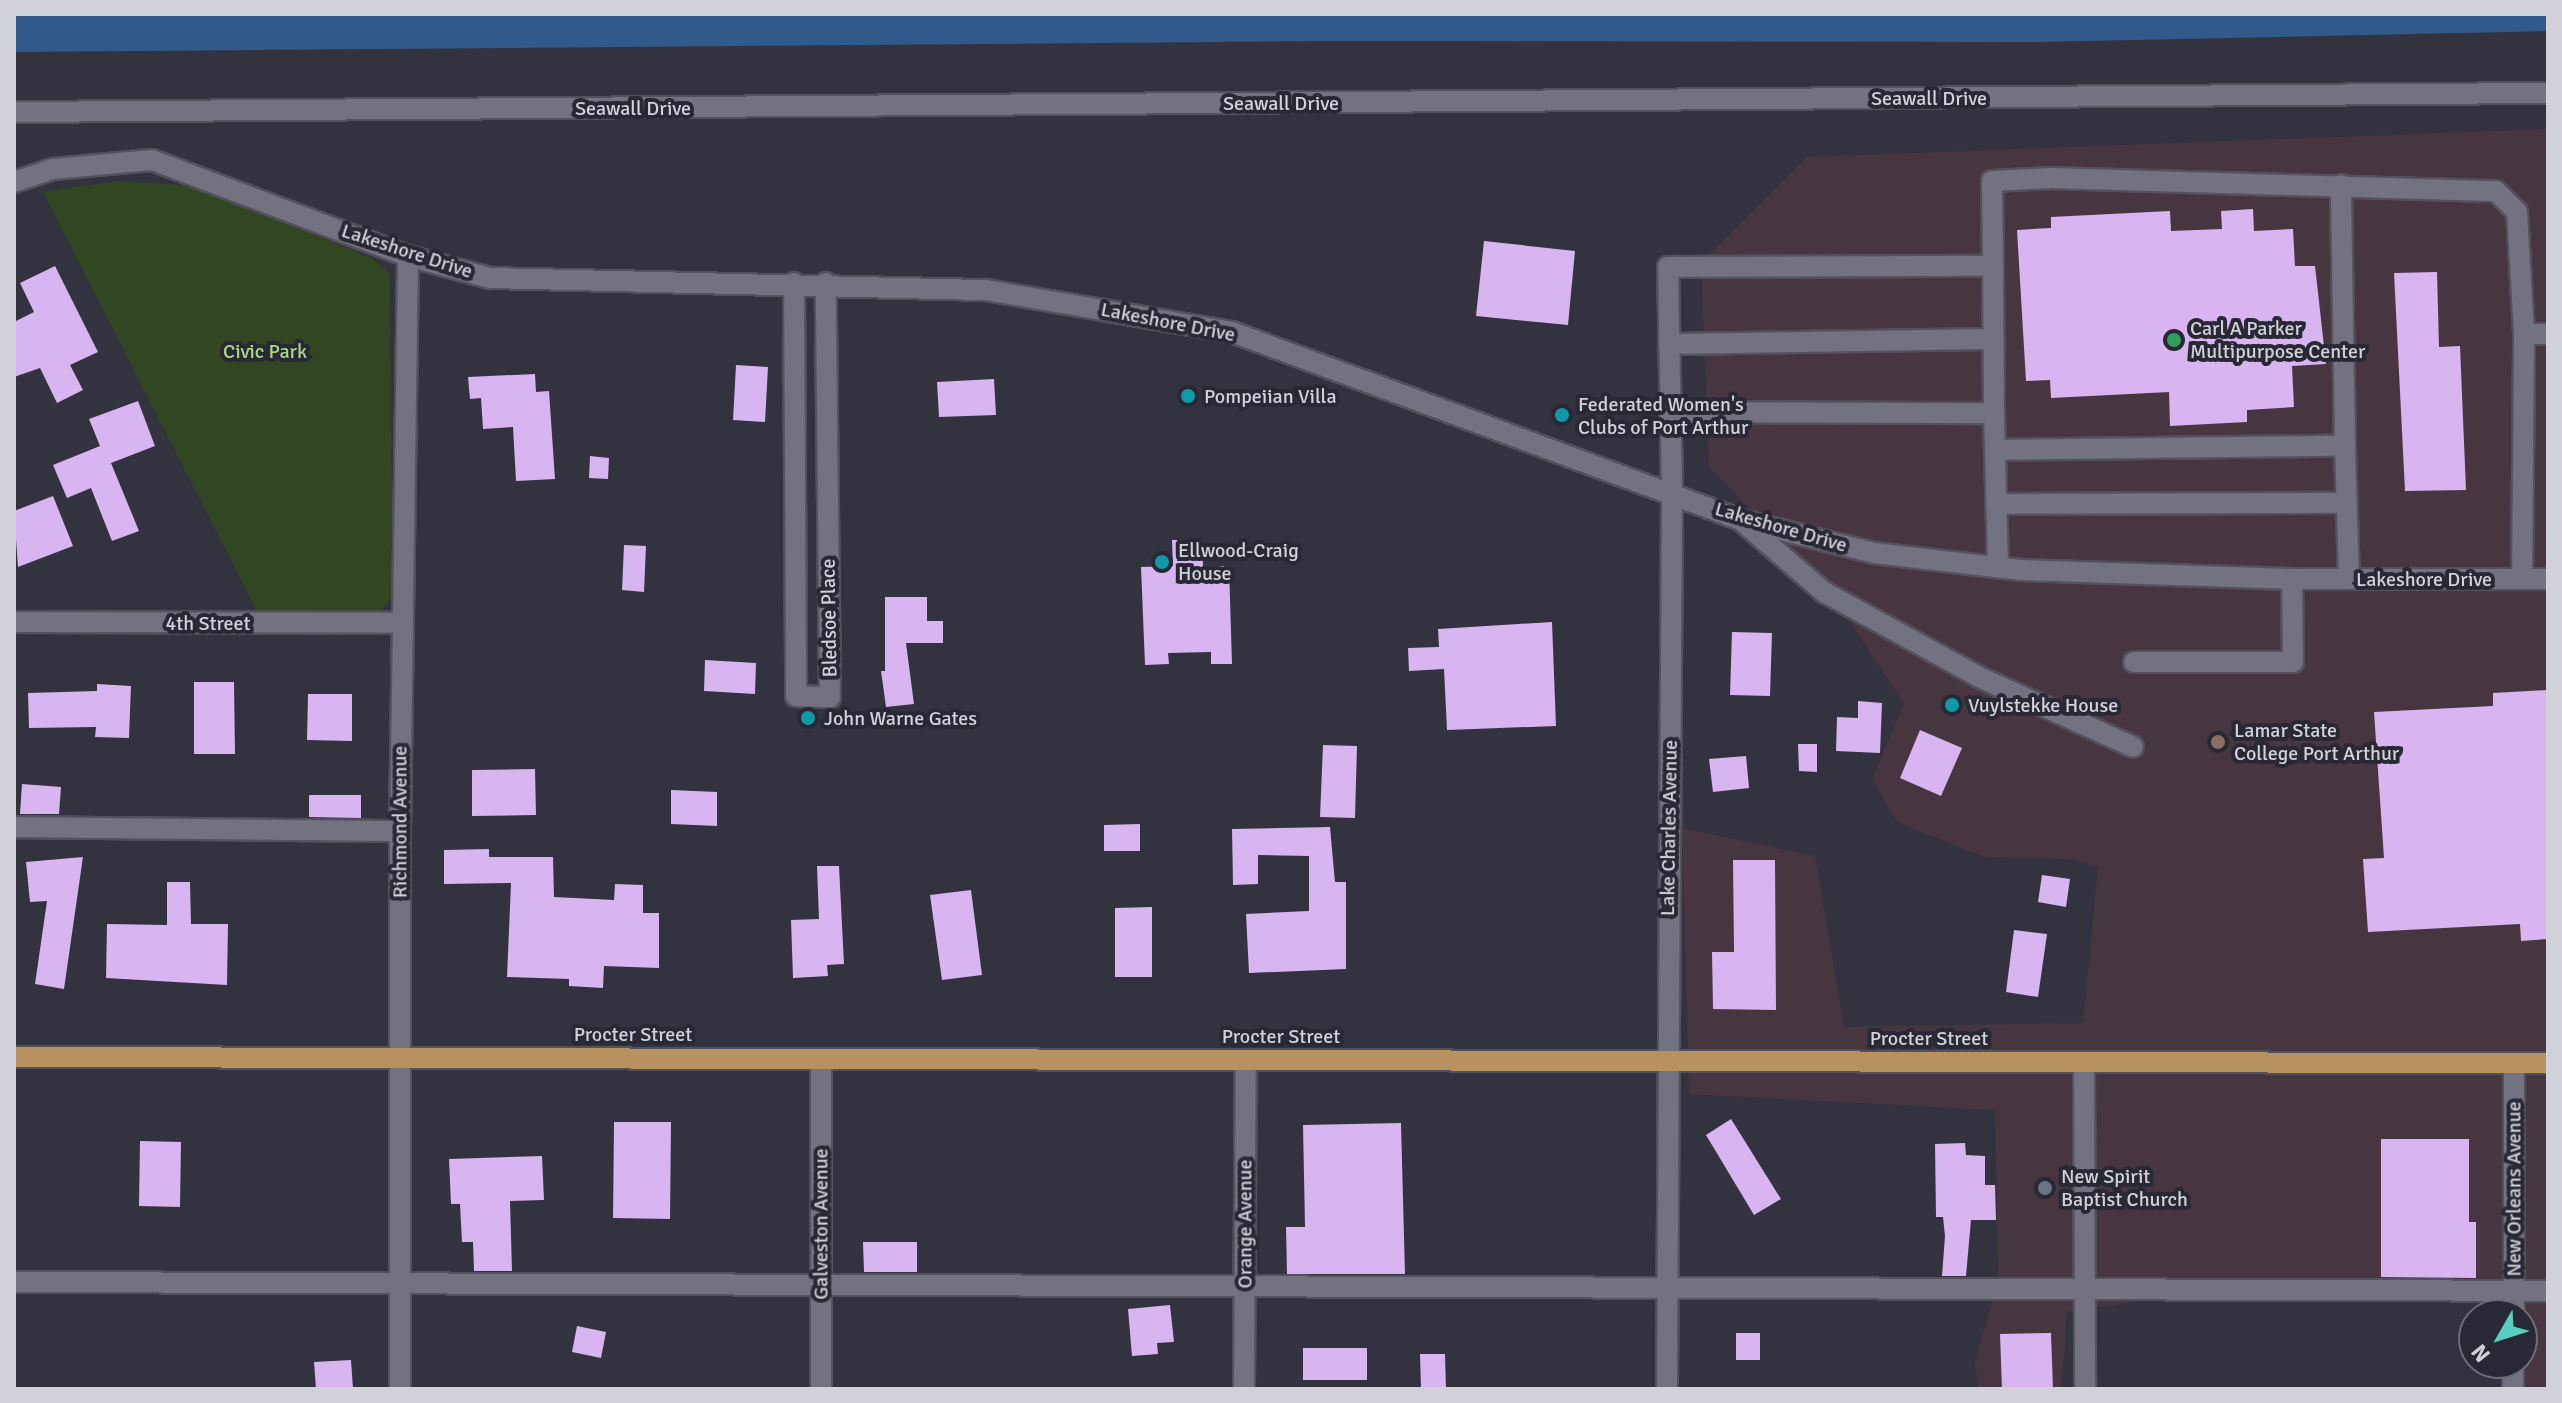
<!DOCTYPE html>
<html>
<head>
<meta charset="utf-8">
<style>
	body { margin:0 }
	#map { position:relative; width:2562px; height:1403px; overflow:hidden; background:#33323f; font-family:Signika,sans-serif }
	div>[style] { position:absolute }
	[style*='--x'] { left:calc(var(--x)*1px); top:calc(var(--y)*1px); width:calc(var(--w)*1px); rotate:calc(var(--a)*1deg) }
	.education>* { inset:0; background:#473640 }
	.green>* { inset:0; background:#314621 }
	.water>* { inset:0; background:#315a8a }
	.building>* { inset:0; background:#d8b4f0 }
	.roads { filter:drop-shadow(2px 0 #52515c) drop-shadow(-2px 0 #52515c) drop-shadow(0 2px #52515c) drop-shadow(0 -2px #52515c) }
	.minor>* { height:20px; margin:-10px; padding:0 10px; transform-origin:10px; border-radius:10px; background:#727280 }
	.major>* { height:20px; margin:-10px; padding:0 10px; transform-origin:10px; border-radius:10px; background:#b79260 }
	.dots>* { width:22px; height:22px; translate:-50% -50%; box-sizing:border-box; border:4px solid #292835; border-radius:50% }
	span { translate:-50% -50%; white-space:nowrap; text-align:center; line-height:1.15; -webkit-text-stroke:8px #292835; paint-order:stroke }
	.street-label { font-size:20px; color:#d1d1d9 }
	.poi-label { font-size:20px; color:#d1d1d9 }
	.left { translate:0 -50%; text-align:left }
	.park-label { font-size:20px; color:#aad986 }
	.frame { position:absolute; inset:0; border:16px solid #d1d1d9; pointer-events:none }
	.north { position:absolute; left:2458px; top:1299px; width:80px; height:80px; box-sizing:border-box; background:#292835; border:2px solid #6c6c77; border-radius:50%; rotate:231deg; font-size:22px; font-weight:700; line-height:32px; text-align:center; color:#d1d1d9 }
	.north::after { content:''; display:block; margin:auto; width:28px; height:36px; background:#58cec1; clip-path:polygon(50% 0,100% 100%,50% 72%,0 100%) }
</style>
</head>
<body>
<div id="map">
	<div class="education">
		<i style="clip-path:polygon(2548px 129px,2548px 1389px,2508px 1389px,2522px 1363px,2522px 1315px,2494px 1315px,2491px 1299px,2256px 1283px,2067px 1312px,2062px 1389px,1978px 1389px,1975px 1362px,1998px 1282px,1995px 1110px,1689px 1094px,1682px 828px,1815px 856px,1844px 1027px,2083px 1023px,2098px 867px,2070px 859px,1984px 857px,1897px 822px,1872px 779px,1904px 704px,1825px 584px,1709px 467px,1701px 263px,1807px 157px)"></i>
	</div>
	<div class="green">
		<i style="clip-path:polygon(117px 181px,197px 186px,373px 259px,390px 274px,393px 595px,380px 613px,260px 617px,43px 192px)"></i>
	</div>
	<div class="water">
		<i style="clip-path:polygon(14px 14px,2548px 14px,2548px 31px,2040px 42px,1340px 41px,14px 52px)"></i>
	</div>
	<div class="building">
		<i style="clip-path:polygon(2253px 209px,2254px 231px,2293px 229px,2295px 266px,2315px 266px,2326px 364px,2292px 366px,2294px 407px,2247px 410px,2247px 422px,2170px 426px,2169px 392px,2051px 398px,2050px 380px,2026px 381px,2017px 230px,2051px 228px,2051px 217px,2170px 211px,2171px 231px,2222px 229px,2221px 211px)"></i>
		<i style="clip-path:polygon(1484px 241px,1575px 251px,1568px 325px,1476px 316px)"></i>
		<i style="clip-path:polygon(55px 266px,98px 352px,70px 365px,83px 390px,57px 403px,40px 368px,14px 377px,14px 322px,34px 312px,20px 283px)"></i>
		<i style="clip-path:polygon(2437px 272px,2439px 347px,2460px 346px,2466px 490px,2405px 491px,2394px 273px)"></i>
		<i style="clip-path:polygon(736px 365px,768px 367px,765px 422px,733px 420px)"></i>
		<i style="clip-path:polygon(535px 374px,536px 392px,549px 391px,555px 479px,516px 481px,513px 427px,483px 429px,481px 398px,470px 399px,468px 377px)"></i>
		<i style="clip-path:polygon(994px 379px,996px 415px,939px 417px,937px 382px)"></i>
		<i style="clip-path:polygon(138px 401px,155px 446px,111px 463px,139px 531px,112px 541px,91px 488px,67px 498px,53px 465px,100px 446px,89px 419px)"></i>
		<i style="clip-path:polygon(590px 456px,609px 458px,608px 479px,589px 478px)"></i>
		<i style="clip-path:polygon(53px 496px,73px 546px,18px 567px,14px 511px)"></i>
		<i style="clip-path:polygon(1172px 540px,1202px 540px,1203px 567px,1229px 566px,1232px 664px,1211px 664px,1211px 652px,1168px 653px,1169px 664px,1145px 665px,1141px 567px,1173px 566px)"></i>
		<i style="clip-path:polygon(624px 545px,646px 546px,644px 592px,622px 590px)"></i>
		<i style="clip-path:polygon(885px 597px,927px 597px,927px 621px,943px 621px,943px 643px,906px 643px,914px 704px,886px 707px,881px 671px,885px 671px)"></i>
		<i style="clip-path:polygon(1552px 622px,1556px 726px,1447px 730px,1444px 669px,1409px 671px,1408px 648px,1439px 647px,1438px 629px)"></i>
		<i style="clip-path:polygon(1732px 632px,1772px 633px,1770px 696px,1730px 695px)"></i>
		<i style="clip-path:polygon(705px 660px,756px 663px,755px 694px,704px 691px)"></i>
		<i style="clip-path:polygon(194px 682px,234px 682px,235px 754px,194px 754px)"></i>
		<i style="clip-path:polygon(97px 684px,131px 686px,129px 738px,95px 737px,96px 727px,29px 728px,28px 693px,97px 691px)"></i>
		<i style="clip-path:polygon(2548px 690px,2548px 939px,2521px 941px,2520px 924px,2368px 932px,2363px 859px,2384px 858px,2374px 712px,2493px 706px,2493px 693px)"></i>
		<i style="clip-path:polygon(308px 694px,352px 694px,352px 741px,307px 740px)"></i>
		<i style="clip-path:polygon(1858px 701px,1882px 703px,1880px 753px,1836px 751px,1837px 717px,1858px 718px)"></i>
		<i style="clip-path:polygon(1920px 730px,1962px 748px,1941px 796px,1900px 778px)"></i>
		<i style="clip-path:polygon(1798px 744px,1817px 744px,1817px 772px,1799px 771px)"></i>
		<i style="clip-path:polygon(1323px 745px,1357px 746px,1355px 818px,1320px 817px)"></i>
		<i style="clip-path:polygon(1746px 756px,1749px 788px,1713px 792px,1709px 759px)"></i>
		<i style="clip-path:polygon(535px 769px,536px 815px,472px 816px,472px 770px)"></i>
		<i style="clip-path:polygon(22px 784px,61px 787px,59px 814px,20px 814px)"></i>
		<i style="clip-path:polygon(671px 790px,717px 792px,717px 826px,671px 824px)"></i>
		<i style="clip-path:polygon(309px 795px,361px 795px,361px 818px,309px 817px)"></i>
		<i style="clip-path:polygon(1140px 824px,1140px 851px,1104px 851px,1104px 825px)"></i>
		<i style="clip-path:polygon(1330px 827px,1335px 882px,1346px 882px,1346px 969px,1249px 973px,1246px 914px,1309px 911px,1309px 856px,1258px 855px,1258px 884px,1233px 885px,1232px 829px)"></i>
		<i style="clip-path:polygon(489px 849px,489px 857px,553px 857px,554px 897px,614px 900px,615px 884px,643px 885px,643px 913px,659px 913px,659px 968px,604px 966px,603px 988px,569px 986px,569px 979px,507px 977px,511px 883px,444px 884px,444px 850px)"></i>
		<i style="clip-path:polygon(83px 857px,64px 989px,35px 984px,47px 901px,30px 902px,26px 862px)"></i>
		<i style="clip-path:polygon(1733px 860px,1775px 860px,1776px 1010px,1713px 1009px,1712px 952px,1734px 952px)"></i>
		<i style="clip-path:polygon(817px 866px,839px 866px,844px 964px,827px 965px,828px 976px,793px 978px,791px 920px,819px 919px)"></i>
		<i style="clip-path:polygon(2042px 875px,2070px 879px,2066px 907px,2038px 902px)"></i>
		<i style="clip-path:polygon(167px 882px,190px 882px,191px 924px,228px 924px,227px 985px,106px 978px,107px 924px,167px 925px)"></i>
		<i style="clip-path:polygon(971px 890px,982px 975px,942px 980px,930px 895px)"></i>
		<i style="clip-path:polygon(1152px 907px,1152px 977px,1115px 977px,1115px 908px)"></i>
		<i style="clip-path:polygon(2014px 930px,2047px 934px,2038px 997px,2006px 992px)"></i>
		<i style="clip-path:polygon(1731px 1119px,1781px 1199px,1754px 1215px,1706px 1135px)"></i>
		<i style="clip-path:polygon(614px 1122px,671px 1122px,670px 1219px,613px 1218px)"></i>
		<i style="clip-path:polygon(1401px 1123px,1405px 1274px,1287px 1274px,1286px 1227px,1305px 1227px,1303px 1125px)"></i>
		<i style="clip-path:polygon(2381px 1139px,2469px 1139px,2469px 1222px,2476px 1222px,2476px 1278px,2381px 1277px)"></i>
		<i style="clip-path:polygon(140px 1141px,181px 1142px,180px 1207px,139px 1206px)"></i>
		<i style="clip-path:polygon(1965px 1143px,1966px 1155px,1985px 1156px,1985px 1185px,1995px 1185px,1996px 1220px,1971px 1220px,1966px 1276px,1942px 1276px,1945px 1236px,1943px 1217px,1936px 1217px,1935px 1144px)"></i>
		<i style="clip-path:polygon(542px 1156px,544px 1200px,510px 1201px,512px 1271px,474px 1271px,473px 1242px,462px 1242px,460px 1204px,451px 1204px,449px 1159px)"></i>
		<i style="clip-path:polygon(863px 1242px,917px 1242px,917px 1272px,864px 1272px)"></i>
		<i style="clip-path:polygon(1170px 1305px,1174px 1342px,1157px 1343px,1158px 1354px,1132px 1356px,1128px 1309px)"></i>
		<i style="clip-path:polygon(577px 1326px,606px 1332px,601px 1358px,572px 1352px)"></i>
		<i style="clip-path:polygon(1736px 1333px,1760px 1333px,1760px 1360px,1736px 1360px)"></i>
		<i style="clip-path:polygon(2051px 1333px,2053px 1389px,2002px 1389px,2000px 1334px)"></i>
		<i style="clip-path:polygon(1303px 1348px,1367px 1348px,1367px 1380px,1303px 1380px)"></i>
		<i style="clip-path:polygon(1420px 1354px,1445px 1354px,1446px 1389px,1421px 1389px)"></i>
		<i style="clip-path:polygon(351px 1360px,353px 1389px,316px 1389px,314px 1362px)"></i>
	</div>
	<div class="roads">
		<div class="minor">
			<i style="--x:14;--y:112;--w:2534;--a:-0.43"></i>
			<i style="--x:14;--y:182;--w:41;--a:-18.4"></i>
			<i style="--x:53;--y:169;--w:99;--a:-5.2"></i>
			<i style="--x:152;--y:160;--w:273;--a:20.6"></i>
			<i style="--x:408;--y:256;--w:85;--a:15"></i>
			<i style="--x:490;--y:278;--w:496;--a:1.4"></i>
			<i style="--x:986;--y:290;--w:250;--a:9.7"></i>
			<i style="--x:1232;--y:332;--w:543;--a:20.27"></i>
			<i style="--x:1741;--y:520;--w:137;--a:13.9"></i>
			<i style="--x:1874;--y:553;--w:148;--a:6.6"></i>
			<i style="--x:2021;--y:570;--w:271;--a:1.9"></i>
			<i style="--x:2292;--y:579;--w:256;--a:0"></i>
			<i style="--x:794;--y:283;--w:413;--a:89.7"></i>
			<i style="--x:796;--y:696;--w:34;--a:2"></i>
			<i style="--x:830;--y:697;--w:414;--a:-90.6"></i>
			<i style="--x:1669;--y:344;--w:324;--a:-0.9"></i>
			<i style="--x:1670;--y:412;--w:324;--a:0.2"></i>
			<i style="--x:1994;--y:413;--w:147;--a:-90.4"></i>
			<i style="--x:1994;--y:413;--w:154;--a:88.5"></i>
			<i style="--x:2345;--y:446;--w:133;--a:88.3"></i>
			<i style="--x:1995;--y:450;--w:350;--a:-0.7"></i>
			<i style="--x:2345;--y:446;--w:261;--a:-90.9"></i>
			<i style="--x:1996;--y:504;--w:351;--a:-0.2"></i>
			<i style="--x:1744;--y:523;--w:106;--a:40.8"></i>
			<i style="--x:1824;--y:592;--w:177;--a:28.7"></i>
			<i style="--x:1979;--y:677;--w:169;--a:24.4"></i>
			<i style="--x:2522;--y:579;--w:245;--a:-89.5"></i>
			<i style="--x:14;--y:622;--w:389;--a:0.1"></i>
			<i style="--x:2134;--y:662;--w:159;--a:0"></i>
			<i style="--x:2293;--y:662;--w:83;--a:-90.7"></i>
			<i style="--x:14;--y:827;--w:386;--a:0.6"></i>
			<i style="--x:2084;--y:1062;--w:327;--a:89.8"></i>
			<i style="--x:14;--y:1282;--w:2534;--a:0.2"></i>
			<i style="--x:2514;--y:1315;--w:252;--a:-90"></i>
			<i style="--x:400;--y:1389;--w:558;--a:-90"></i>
			<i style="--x:400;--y:831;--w:575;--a:-89.2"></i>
			<i style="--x:821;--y:1389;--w:330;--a:-90"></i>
			<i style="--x:1244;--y:1389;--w:329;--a:-89.7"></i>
			<i style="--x:1667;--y:1389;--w:897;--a:-89.68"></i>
			<i style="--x:1672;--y:492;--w:225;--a:-91"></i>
			<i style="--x:1668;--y:267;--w:325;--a:-0.2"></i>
			<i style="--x:1993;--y:266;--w:85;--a:-90.7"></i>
			<i style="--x:1992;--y:181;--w:60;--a:-2.9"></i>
			<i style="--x:2052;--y:178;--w:444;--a:1.7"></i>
			<i style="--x:2496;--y:191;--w:30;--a:45"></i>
			<i style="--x:2517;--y:212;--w:122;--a:86.7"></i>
			<i style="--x:2524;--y:334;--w:24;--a:0"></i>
			<i style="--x:2513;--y:1389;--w:26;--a:-90"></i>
		</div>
		<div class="major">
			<i style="--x:14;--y:1057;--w:2534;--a:0.14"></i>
		</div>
	</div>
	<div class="dots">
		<i style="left:2174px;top:340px;background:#2e9e5b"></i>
		<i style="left:1188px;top:396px;background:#0f9aa8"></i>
		<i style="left:1562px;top:415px;background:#0f9aa8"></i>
		<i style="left:1162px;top:562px;background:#0f9aa8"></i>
		<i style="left:1952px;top:705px;background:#0f9aa8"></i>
		<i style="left:808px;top:718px;background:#0f9aa8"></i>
		<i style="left:2218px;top:742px;background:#8d6e63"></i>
		<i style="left:2045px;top:1188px;background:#6b7280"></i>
	</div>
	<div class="street-label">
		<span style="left:1929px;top:98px">Seawall Drive</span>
		<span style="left:1281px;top:103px">Seawall Drive</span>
		<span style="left:633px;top:108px">Seawall Drive</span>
		<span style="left:407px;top:251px;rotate:18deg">Lakeshore Drive</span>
		<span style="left:1168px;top:322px;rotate:11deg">Lakeshore Drive</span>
		<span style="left:1781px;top:527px;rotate:16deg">Lakeshore Drive</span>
		<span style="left:2424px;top:579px">Lakeshore Drive</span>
		<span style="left:829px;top:618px;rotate:-91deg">Bledsoe Place</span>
		<span style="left:208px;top:623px">4th Street</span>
		<span style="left:400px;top:822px;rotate:-90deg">Richmond Avenue</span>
		<span style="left:1669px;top:828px;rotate:-89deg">Lake Charles Avenue</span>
		<span style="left:633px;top:1034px">Procter Street</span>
		<span style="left:1281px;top:1036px">Procter Street</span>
		<span style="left:1929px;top:1038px">Procter Street</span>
		<span style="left:2514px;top:1189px;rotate:-90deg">New Orleans Avenue</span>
		<span style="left:821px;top:1224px;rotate:-90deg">Galveston Avenue</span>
		<span style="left:1245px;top:1224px;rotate:-90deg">Orange Avenue</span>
	</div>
	<div class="poi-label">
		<span class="left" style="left:2190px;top:340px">Carl A Parker<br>Multipurpose Center</span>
		<span class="left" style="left:1204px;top:396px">Pompeiian Villa</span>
		<span class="left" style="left:1578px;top:416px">Federated Women's<br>Clubs of Port Arthur</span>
		<span class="left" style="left:1178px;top:562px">Ellwood-Craig<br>House</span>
		<span class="left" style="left:1968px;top:705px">Vuylstekke House</span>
		<span class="left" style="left:824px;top:718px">John Warne Gates</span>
		<span class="left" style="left:2234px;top:742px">Lamar State<br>College Port Arthur</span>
		<span class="left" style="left:2061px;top:1188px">New Spirit<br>Baptist Church</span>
	</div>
	<div class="park-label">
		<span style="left:265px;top:351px">Civic Park</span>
	</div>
	<div class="frame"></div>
	<div class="north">N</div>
</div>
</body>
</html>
